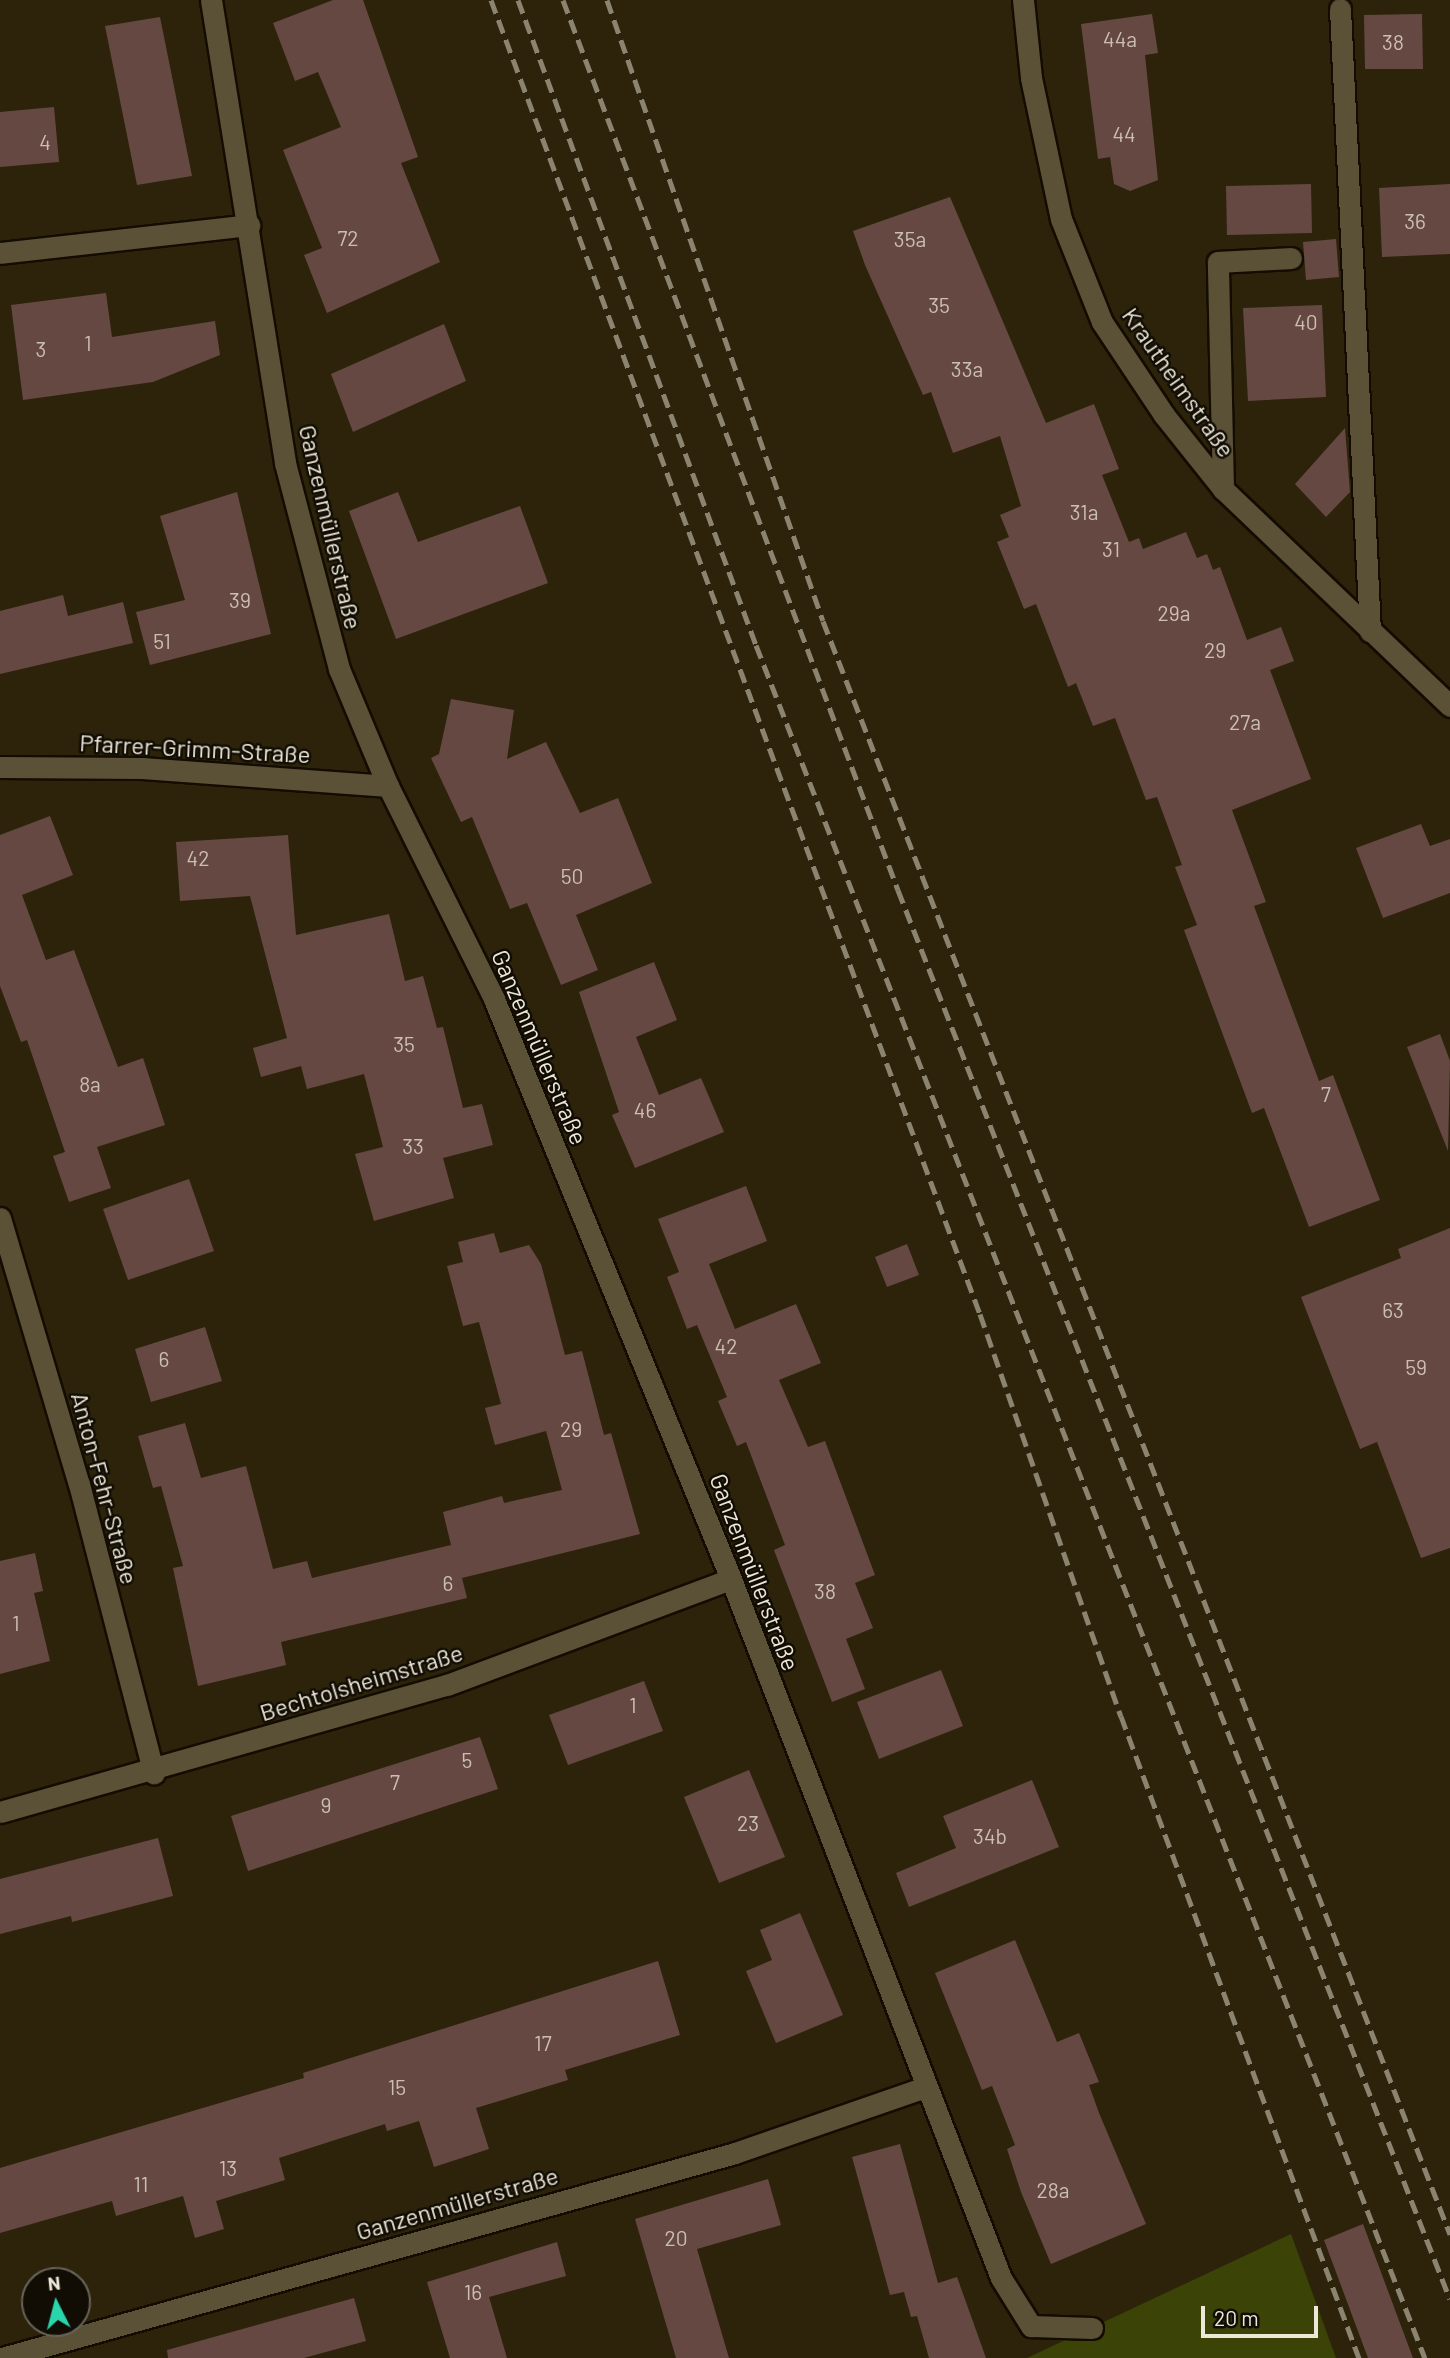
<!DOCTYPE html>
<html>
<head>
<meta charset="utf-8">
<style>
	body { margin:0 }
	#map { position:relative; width:1450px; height:2358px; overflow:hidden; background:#2c230a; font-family:Barlow,sans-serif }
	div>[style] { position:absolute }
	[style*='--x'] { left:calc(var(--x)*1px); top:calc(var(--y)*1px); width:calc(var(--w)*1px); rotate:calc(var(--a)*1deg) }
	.green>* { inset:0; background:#3c4307 }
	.building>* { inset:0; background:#664843 }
	.roads { filter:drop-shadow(2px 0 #140c00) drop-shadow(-2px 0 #140c00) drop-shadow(0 2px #140c00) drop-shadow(0 -2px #140c00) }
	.minor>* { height:21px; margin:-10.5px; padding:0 10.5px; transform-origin:10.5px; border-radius:10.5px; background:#5a5137 }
	.rail>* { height:5px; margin-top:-2.5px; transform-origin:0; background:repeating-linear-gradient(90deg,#8b8470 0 14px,transparent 0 21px) }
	span { translate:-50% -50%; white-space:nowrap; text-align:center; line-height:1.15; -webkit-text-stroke:5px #110d04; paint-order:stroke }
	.number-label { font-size:21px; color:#cbbfb3 }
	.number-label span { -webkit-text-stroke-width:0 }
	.street-label { font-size:24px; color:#ede7d8 }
	.north { position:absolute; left:21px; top:2267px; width:70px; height:70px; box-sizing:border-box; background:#110d04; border:2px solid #696459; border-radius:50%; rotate:354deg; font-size:19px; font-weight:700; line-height:28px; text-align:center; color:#ede7d8 }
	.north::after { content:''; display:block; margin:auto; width:24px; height:32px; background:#2ad5ac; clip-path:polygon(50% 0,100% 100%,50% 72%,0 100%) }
	.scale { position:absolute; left:1201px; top:2306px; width:117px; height:32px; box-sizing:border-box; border:4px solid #ede7d8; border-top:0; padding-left:9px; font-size:21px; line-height:24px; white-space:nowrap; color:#ede7d8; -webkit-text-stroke:5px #110d04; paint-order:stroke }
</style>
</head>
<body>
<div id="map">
	<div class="green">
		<i style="clip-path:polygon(1291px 2234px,1336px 2358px,1027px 2358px)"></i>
	</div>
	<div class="building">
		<i style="clip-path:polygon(333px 0,363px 0,418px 157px,401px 163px,440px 262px,327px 313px,304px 255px,322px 248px,283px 150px,341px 127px,318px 72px,295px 81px,273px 23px)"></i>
		<i style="clip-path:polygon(1152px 14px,1158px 53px,1145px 55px,1158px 180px,1130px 191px,1114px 184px,1110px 157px,1098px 159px,1081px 24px)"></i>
		<i style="clip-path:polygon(1422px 14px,1423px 69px,1365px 69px,1364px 15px)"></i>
		<i style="clip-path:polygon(160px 17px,192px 176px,137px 185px,105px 26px)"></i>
		<i style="clip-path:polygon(54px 107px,59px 162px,0 167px,0 112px)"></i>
		<i style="clip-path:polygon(1311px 184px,1312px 233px,1227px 235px,1226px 186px)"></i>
		<i style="clip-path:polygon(1450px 184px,1450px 254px,1382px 257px,1379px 188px)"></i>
		<i style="clip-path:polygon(950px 197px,1046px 423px,1094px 404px,1119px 469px,1102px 475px,1129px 542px,1139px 538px,1143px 549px,1186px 532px,1197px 558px,1207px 554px,1213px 570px,1220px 567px,1247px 640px,1281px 627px,1294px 661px,1270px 670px,1311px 779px,1232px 810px,1266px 902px,1254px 906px,1319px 1081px,1333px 1075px,1380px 1200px,1309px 1227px,1264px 1108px,1252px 1113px,1184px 930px,1197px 925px,1175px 867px,1182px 865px,1157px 797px,1146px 800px,1115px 718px,1093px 726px,1076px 683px,1068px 687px,1036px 604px,1024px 609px,997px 542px,1009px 537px,1000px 515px,1021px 506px,1000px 436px,953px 453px,931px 392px,923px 395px,865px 265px,853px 231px)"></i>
		<i style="clip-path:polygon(1336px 239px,1339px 277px,1306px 280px,1303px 242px)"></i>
		<i style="clip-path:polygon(106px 293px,112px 337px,215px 321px,220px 355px,153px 382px,23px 400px,11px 305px)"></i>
		<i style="clip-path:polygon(1322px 305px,1326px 397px,1248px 401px,1243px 308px)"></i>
		<i style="clip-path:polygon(444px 324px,466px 381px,353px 432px,331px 374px)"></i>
		<i style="clip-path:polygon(1345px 428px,1350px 492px,1326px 517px,1295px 484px)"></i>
		<i style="clip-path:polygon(237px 492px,271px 634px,150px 665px,136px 612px,185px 600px,160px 516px)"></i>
		<i style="clip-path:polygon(398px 492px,418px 542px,520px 506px,548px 583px,396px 639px,349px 511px)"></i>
		<i style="clip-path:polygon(63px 595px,68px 616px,123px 602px,133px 643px,0 674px,0 611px)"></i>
		<i style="clip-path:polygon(451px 699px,514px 710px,507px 759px,546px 742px,580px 813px,618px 798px,652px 883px,576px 915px,598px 970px,561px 985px,527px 903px,510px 909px,472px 817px,461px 822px,431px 758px,439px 754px)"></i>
		<i style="clip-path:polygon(50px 816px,73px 875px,22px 895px,46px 960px,74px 950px,118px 1067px,143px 1058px,165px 1125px,97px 1147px,111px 1188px,69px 1202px,53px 1156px,65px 1152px,27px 1040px,21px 1042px,0 986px,0 835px)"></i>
		<i style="clip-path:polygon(1421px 824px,1430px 846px,1450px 839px,1450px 893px,1383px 918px,1356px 848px)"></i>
		<i style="clip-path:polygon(288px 835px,296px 935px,389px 914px,405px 981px,423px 976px,437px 1028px,443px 1027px,463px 1108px,482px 1104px,493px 1145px,443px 1158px,454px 1198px,374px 1221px,355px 1154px,383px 1147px,364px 1074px,307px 1089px,301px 1066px,261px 1077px,253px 1048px,287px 1038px,250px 896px,180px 901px,176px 842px)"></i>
		<i style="clip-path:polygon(654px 962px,677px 1020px,636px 1037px,659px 1095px,701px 1078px,724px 1132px,635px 1168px,612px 1115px,619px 1112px,579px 992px)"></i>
		<i style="clip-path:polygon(1440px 1034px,1450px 1061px,1448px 1151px,1407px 1047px)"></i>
		<i style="clip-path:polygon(189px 1179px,214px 1251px,128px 1280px,103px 1209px)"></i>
		<i style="clip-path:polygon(746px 1186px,767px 1241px,709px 1264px,735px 1329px,796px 1304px,821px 1363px,779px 1380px,808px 1447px,825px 1441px,875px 1575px,855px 1583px,873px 1628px,846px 1639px,865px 1689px,832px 1702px,774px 1550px,785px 1545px,746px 1442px,737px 1446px,718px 1401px,727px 1397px,697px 1325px,687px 1329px,667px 1277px,679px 1272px,658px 1219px)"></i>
		<i style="clip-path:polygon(1450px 1228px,1450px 1548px,1421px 1558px,1377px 1442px,1360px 1449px,1301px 1297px,1401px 1258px,1398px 1249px)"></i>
		<i style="clip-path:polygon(494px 1233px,500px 1253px,529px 1245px,541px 1264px,565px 1355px,582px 1351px,604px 1435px,611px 1433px,640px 1534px,462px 1578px,467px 1598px,281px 1642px,286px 1665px,198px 1686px,173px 1568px,183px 1566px,161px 1486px,153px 1488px,138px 1436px,185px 1423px,201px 1478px,246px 1466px,273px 1569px,307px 1561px,312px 1578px,451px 1545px,443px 1512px,502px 1496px,504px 1503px,562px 1490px,546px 1431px,495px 1445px,485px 1408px,501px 1404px,479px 1322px,463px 1326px,447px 1266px,463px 1262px,458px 1242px)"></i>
		<i style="clip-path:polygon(907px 1244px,919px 1275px,887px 1287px,875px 1257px)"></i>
		<i style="clip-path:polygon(205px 1327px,222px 1381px,151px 1402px,135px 1349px)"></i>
		<i style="clip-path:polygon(35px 1553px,43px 1591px,34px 1593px,50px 1661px,0 1674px,0 1561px)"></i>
		<i style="clip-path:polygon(941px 1670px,963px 1726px,879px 1759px,857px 1702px)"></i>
		<i style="clip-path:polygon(644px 1681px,663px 1731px,568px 1765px,549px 1715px)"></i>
		<i style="clip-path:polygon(480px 1737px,498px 1789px,248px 1871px,231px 1816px)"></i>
		<i style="clip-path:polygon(749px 1770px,785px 1857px,719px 1883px,684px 1797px)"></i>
		<i style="clip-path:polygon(1032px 1780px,1059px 1847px,909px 1907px,896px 1873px,956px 1848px,943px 1816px)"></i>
		<i style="clip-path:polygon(158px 1838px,173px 1896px,72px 1922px,71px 1916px,0 1934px,0 1879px)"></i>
		<i style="clip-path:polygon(800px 1913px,843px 2015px,776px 2043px,746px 1971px,772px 1960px,760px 1930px)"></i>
		<i style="clip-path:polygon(1015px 1940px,1057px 2042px,1079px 2033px,1099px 2082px,1089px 2085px,1099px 2113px,1146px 2224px,1051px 2264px,1021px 2192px,1007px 2149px,1015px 2145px,992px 2086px,982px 2090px,935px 1973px)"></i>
		<i style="clip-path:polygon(658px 1961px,680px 2035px,565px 2070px,568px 2080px,476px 2108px,489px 2149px,434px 2167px,419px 2121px,387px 2131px,385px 2124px,279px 2158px,285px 2180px,216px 2201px,224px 2229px,195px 2238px,183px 2196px,116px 2216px,112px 2201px,0 2233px,0 2168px,304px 2078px,303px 2073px)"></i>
		<i style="clip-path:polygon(900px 2144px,938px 2283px,957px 2277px,986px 2358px,929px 2358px,917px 2316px,911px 2317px,904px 2292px,890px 2295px,852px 2157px)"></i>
		<i style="clip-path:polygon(768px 2179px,781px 2225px,697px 2249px,729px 2358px,676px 2358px,635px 2219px)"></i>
		<i style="clip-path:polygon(1363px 2224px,1413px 2358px,1368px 2358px,1324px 2240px)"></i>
		<i style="clip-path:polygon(557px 2242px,566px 2276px,489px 2297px,507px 2358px,450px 2358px,427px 2282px)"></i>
		<i style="clip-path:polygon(354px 2298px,366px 2341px,304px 2358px,168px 2358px,167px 2350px)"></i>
	</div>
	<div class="roads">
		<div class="minor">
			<i style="--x:211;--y:0;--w:469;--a:80.9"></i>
			<i style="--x:285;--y:463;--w:213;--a:75.3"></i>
			<i style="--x:339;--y:669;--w:127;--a:67.3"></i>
			<i style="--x:388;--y:786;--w:238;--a:63.5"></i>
			<i style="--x:494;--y:999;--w:627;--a:67.77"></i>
			<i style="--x:731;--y:1579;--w:749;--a:68.88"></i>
			<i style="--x:1001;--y:2278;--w:57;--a:58"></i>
			<i style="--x:1031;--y:2326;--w:61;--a:1.9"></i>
			<i style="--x:1023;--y:0;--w:78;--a:84.1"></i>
			<i style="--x:1031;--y:78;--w:144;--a:78"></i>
			<i style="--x:1061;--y:219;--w:111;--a:68.3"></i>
			<i style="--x:1102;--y:322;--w:112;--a:56.3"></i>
			<i style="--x:1164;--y:415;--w:95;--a:51.4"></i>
			<i style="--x:1223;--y:489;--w:314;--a:43.7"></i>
			<i style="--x:1340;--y:9;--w:623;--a:87.24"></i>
			<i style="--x:0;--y:253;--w:251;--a:-6.4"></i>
			<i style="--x:1223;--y:489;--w:227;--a:-91.3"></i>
			<i style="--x:1218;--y:262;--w:73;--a:-3.1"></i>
			<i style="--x:0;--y:767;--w:142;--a:0.4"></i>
			<i style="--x:142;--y:768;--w:247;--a:4.2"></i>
			<i style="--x:0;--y:1218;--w:277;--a:73.5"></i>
			<i style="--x:79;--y:1484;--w:299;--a:75.5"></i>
			<i style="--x:0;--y:1812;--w:465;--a:-15.9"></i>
			<i style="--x:447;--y:1685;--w:303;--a:-20.5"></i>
			<i style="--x:2;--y:2358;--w:761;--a:-15.62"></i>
			<i style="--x:735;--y:2153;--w:199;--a:-19.1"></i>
		</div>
	</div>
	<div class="rail">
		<i style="--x:491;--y:0;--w:1402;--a:69.59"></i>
		<i style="--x:980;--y:1314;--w:426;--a:70.7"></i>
		<i style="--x:1121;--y:1716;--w:685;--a:69.66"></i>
		<i style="--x:518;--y:0;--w:688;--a:69.75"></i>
		<i style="--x:756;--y:645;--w:1839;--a:68.67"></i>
		<i style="--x:563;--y:0;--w:951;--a:69.37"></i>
		<i style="--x:898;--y:890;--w:1513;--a:68.61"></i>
		<i style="--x:607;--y:0;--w:657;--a:70.82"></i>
		<i style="--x:823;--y:621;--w:1731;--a:68.76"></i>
	</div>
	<div class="number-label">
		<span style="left:1120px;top:39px">44a</span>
		<span style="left:1393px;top:42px">38</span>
		<span style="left:1124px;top:134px">44</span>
		<span style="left:45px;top:142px">4</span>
		<span style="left:1415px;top:221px">36</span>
		<span style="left:348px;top:238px">72</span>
		<span style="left:910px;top:239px">35a</span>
		<span style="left:939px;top:305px">35</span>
		<span style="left:1306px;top:322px">40</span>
		<span style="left:88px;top:343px">1</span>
		<span style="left:41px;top:349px">3</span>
		<span style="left:967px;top:369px">33a</span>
		<span style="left:1084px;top:512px">31a</span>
		<span style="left:1111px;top:549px">31</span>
		<span style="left:240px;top:600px">39</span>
		<span style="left:1174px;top:613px">29a</span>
		<span style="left:162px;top:641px">51</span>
		<span style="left:1215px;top:650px">29</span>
		<span style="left:1245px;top:722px">27a</span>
		<span style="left:198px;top:858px">42</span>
		<span style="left:572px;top:876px">50</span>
		<span style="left:404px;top:1044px">35</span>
		<span style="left:90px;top:1084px">8a</span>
		<span style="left:1326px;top:1094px">7</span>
		<span style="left:645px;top:1110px">46</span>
		<span style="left:413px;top:1146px">33</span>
		<span style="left:1393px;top:1310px">63</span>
		<span style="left:726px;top:1346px">42</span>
		<span style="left:164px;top:1359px">6</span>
		<span style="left:1416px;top:1367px">59</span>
		<span style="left:571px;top:1429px">29</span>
		<span style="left:448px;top:1583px">6</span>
		<span style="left:825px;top:1591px">38</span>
		<span style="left:16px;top:1623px">1</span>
		<span style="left:633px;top:1705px">1</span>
		<span style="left:467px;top:1760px">5</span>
		<span style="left:395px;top:1782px">7</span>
		<span style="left:326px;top:1805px">9</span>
		<span style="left:748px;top:1823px">23</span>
		<span style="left:990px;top:1836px">34b</span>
		<span style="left:543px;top:2043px">17</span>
		<span style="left:397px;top:2087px">15</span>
		<span style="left:228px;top:2168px">13</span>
		<span style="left:141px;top:2184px">11</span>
		<span style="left:1053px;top:2190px">28a</span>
		<span style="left:676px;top:2238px">20</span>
		<span style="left:473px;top:2292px">16</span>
	</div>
	<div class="street-label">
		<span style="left:1179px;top:382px;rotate:55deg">Krautheimstraße</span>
		<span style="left:331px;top:527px;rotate:77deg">Ganzenmüllerstraße</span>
		<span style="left:195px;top:748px;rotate:3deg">Pfarrer-Grimm-Straße</span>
		<span style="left:540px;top:1047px;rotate:67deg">Ganzenmüllerstraße</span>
		<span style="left:105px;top:1488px;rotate:75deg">Anton-Fehr-Straße</span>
		<span style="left:755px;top:1572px;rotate:69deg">Ganzenmüllerstraße</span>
		<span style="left:361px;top:1682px;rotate:-17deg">Bechtolsheimstraße</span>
		<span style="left:457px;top:2203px;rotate:-16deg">Ganzenmüllerstraße</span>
	</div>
	<div class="north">N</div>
	<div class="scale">20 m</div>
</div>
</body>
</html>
